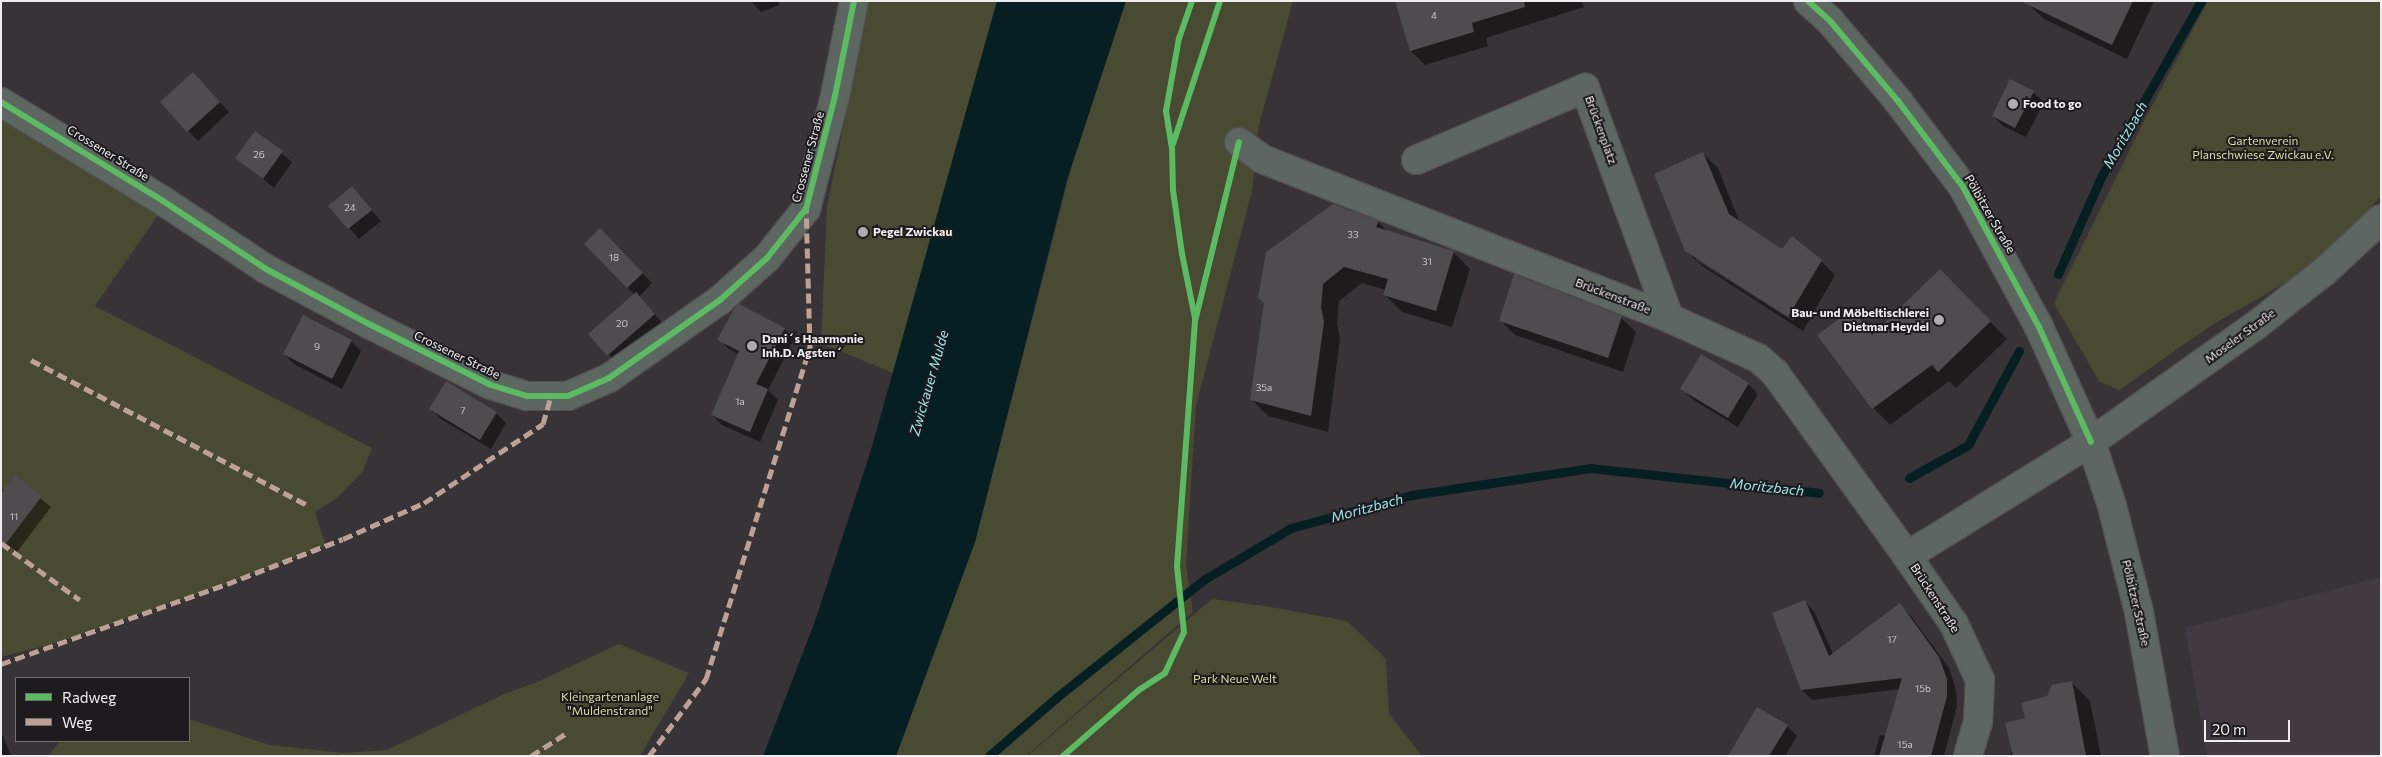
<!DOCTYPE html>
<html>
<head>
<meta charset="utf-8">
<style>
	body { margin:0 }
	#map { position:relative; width:2382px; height:757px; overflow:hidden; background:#373336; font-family:Commissioner,sans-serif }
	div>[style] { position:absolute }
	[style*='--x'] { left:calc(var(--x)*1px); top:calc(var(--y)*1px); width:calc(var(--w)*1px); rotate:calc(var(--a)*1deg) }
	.built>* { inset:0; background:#433942 }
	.green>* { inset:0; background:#494a32 }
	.water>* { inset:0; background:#051f22 }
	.shadow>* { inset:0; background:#0007 }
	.stream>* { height:9px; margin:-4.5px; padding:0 4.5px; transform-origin:4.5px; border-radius:4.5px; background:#051f22 }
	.building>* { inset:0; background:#4e4c4e }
	.roads { filter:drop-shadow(1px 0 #545154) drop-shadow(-1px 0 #545154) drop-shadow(0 1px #545154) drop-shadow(0 -1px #545154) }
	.minor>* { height:28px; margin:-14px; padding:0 14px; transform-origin:14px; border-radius:14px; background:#5d6660 }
	.tertiary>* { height:28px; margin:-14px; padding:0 14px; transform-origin:14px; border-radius:14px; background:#5d6660 }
	.quiet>* { height:5px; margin-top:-2.5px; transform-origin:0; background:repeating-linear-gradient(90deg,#bda197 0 10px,transparent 0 15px) }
	.cycleway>* { height:6px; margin:-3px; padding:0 3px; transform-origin:3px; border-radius:3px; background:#5cba63 }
	.dots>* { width:14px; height:14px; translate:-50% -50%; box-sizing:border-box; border:2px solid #1d1b1d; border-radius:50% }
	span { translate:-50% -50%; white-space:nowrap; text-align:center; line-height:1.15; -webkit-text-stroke:4px #1d1b1d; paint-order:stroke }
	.number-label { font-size:10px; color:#c7c4c7 }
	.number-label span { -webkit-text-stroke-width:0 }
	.poi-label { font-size:12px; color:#efecef; font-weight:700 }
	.left { translate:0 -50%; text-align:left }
	.right { translate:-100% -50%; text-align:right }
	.street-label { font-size:12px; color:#efecef }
	.park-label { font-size:12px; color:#d9dda3 }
	.water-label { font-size:14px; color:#99e6ec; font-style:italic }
	.frame { position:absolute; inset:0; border:2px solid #efecef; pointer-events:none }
	.legend { position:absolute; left:15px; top:677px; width:175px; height:65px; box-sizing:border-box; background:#1d1b1d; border:1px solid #716f71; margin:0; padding:6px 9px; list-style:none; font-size:15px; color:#efecef }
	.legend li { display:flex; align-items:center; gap:10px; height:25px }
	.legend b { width:25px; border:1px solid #716f71 }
	.scale { position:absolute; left:2204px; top:720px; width:86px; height:22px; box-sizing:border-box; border:2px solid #efecef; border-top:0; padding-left:6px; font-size:15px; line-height:18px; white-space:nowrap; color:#efecef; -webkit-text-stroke:4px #1d1b1d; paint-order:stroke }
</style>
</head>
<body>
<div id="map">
	<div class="built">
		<i style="clip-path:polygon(2381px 577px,2381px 756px,2207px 756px,2185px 628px)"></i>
	</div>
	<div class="green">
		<i style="clip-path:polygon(865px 1px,997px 1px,893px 373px,821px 343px,827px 206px,848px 104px)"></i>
		<i style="clip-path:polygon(1126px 1px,1293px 1px,1259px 125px,1252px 191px,1196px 406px,1186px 565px,1193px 612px,1026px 756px,896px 756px,975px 542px,1071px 168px)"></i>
		<i style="clip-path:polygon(2208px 1px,2381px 1px,2381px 196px,2358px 222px,2292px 279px,2212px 325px,2119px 390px,2099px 381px,2054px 303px,2145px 119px)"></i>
		<i style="clip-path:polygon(1px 112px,158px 215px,95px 306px,372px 448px,363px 471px,337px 498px,315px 512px,326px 546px,227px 584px,52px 644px,1px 657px)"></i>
		<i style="clip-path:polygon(1212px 599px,1271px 607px,1347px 621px,1386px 659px,1389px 714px,1422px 756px,1027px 756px)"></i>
		<i style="clip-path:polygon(619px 644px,689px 673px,640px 756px,48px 756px,60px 741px,189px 741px,189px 719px,270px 745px,343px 753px,387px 750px,504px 694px,535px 683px)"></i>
	</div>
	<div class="water">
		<i style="clip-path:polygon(997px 1px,1126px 1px,1067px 180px,975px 542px,896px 756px,763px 756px,814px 624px,871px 450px)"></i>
	</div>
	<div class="shadow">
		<i style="clip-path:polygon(751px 1px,779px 1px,779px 5px,761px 12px)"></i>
		<i style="clip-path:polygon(1396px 1px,1582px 1px,1584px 7px,1486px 38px,1488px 46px,1425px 65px,1411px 51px)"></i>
		<i style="clip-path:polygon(2031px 1px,2154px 1px,2127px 59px,2044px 19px,2029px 5px)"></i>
		<i style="clip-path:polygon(2011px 81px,2033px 92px,2044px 102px,2026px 137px,2003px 126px,1993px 116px)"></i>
		<i style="clip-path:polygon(203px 84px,229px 112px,198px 141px,162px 102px)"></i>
		<i style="clip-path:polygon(255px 132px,292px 162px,274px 188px,237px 158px)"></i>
		<i style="clip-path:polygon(evenodd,1703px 154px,1718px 168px,1740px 223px,1782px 250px,1821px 261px,1835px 275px,1803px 331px,1702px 266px,1686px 250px,1703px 154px,1696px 257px,1794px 319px,1793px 321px,1696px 260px,1696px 257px)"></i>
		<i style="clip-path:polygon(352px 188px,381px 221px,359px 239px,330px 206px)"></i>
		<i style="clip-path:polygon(1378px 222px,1387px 231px,1453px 252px,1470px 269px,1452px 327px,1402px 312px,1385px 295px,1386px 290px,1362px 283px,1339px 301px,1337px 324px,1340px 339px,1328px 432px,1268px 416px,1251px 399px,1265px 304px)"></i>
		<i style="clip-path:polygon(600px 230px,652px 283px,639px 297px,664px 325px,618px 365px,590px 334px,635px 295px,586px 244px)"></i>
		<i style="clip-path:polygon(1957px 287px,2007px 339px,1956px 388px,1949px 381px,1890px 425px,1873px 408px,1819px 335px,1852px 310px,1874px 334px)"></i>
		<i style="clip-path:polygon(1621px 318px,1636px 332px,1623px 372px,1515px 335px,1500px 320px)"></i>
		<i style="clip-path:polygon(784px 329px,794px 339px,768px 390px,778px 400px,760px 442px,722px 425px,712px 415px,738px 354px,729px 349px,719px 339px)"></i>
		<i style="clip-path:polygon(351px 341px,361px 351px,342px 389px,294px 364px,284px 354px)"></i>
		<i style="clip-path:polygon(446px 383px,496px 413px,506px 423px,491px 449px,441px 419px,431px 409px)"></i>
		<i style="clip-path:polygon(1748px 384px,1758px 394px,1738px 427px,1692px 399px,1682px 389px)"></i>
		<i style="clip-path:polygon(15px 477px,51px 507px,17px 552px,1px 539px,1px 488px,4px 491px)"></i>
		<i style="clip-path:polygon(1804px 601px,1814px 611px,1833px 654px,1900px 605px,1910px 615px,1949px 668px,1956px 690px,1957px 706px,1944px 756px,1874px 756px,1880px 735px,1886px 736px,1900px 689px,1812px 700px,1802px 690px)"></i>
		<i style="clip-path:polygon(2072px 683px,2090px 701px,2101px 756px,2010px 756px,2026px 719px,2048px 698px)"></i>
		<i style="clip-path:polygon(1787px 726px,1797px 736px,1785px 756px,1729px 756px)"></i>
		<i style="clip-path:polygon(1px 735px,3px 736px,11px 756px,1px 756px)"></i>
	</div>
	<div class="stream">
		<i style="--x:2058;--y:274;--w:106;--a:-66.1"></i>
		<i style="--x:2101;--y:177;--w:202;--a:-60.4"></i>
		<i style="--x:1909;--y:478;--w:68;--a:-29.2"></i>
		<i style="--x:1968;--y:445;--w:107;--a:-61.5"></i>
		<i style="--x:989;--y:756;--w:90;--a:-40.9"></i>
		<i style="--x:1057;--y:697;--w:189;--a:-38.6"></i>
		<i style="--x:1205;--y:579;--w:100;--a:-30.7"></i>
		<i style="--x:1291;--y:528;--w:125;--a:-15.3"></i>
		<i style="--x:1412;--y:495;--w:180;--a:-8.6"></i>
		<i style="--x:1590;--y:468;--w:230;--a:6.2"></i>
	</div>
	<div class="building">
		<i style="clip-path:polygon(1395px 1px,1524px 1px,1525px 7px,1472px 23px,1474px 32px,1410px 51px)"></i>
		<i style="clip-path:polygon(2020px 1px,2133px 1px,2112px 45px)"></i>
		<i style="clip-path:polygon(193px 72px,220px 102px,187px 132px,160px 102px)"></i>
		<i style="clip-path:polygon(2010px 79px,2034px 91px,2015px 128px,1992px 116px)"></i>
		<i style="clip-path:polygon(255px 131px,283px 151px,263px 179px,235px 158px)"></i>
		<i style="clip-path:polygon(1703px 152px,1729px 214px,1782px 249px,1792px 236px,1822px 260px,1788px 317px,1685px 251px,1654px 174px)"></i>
		<i style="clip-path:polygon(352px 186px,372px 210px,348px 229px,328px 206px)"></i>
		<i style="clip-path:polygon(1333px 204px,1379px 221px,1376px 227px,1454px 251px,1436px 311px,1383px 295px,1388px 279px,1344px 267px,1323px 284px,1321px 307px,1324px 322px,1311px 416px,1250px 400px,1264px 303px,1258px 298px,1266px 252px)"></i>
		<i style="clip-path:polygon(600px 228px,643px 273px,627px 288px,584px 244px)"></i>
		<i style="clip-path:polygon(1940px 269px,1991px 321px,1938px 372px,1932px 365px,1872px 409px,1817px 335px,1853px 309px,1872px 335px)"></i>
		<i style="clip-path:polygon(1514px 274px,1622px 316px,1608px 358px,1499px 321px)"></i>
		<i style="clip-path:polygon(636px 292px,655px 314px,607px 356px,588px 334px)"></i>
		<i style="clip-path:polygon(739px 304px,785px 328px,756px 384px,768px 389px,750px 432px,711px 415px,739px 351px,717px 340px,734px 309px)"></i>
		<i style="clip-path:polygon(303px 315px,352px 340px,332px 379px,283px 354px)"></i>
		<i style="clip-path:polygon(1701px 354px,1749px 383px,1728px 418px,1680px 389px)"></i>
		<i style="clip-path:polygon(446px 381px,497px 412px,480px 440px,429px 409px)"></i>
		<i style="clip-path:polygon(15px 475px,42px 496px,1px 550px,1px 493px)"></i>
		<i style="clip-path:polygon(1805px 600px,1829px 656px,1900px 603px,1939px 657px,1947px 679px,1947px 696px,1931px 756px,1879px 756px,1902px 678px,1801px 690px,1772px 613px)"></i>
		<i style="clip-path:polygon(2072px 681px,2086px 756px,2013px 756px,2005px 723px,2025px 718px,2021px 703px,2047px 696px,2052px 685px)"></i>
		<i style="clip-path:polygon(1757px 707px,1788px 725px,1769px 756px,1728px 756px)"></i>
	</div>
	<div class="roads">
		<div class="minor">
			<i style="--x:1;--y:102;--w:190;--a:31.4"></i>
			<i style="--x:163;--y:201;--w:123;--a:33.4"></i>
			<i style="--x:266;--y:269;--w:119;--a:28.1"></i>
			<i style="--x:371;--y:325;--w:134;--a:26.6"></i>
			<i style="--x:491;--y:385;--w:38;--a:17"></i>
			<i style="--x:527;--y:396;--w:41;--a:0"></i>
			<i style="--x:568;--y:396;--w:45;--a:-23.7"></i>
			<i style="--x:609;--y:378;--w:136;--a:-35.1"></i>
			<i style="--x:720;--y:300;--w:63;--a:-41.8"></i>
			<i style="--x:767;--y:258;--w:63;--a:-51.5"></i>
			<i style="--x:806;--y:209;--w:117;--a:-75.6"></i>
			<i style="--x:835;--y:96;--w:97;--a:-78.7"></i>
			<i style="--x:1239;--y:142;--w:29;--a:36"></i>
			<i style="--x:1262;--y:159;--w:437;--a:21.3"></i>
			<i style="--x:1669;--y:318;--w:98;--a:24.2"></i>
			<i style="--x:1758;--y:358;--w:23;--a:41"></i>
			<i style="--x:1775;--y:373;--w:226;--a:54.2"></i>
			<i style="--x:1416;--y:160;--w:184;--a:-23.1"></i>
			<i style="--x:1585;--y:88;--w:245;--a:69.9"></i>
			<i style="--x:1968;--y:756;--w:35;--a:-74"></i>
			<i style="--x:1978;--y:722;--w:42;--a:-87.3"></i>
			<i style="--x:1980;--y:680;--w:62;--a:-114.9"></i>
			<i style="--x:1954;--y:624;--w:83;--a:-124.7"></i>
			<i style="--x:1907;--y:556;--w:216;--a:-31.8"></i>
			<i style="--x:2091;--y:442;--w:201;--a:-35.3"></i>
			<i style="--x:2255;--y:326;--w:89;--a:-38.2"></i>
			<i style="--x:2325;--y:271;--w:76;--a:-42.9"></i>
		</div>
		<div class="tertiary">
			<i style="--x:1808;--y:1;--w:31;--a:42"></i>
			<i style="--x:1831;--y:22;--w:104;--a:49.7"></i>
			<i style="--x:1898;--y:101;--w:108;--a:52.9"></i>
			<i style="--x:1963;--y:187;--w:159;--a:61.5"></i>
			<i style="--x:2039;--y:327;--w:126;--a:65.7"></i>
			<i style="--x:2091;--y:442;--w:67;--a:71.8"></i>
			<i style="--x:2112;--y:506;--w:109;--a:75.7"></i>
			<i style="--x:2139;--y:612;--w:146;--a:79.8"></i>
		</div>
	</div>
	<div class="quiet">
		<i style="--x:31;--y:360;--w:314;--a:27.7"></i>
		<i style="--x:1;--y:543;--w:97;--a:35.8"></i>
		<i style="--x:1;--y:664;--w:240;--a:-19.5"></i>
		<i style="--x:227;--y:584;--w:124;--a:-21.2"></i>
		<i style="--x:343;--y:539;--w:89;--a:-24"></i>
		<i style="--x:424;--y:503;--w:143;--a:-33.6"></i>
		<i style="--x:543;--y:424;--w:29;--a:-74"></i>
		<i style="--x:531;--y:756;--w:44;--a:-33"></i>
		<i style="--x:649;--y:756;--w:96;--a:-53.5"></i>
		<i style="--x:706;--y:679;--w:347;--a:-72.6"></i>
		<i style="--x:810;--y:348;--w:139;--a:-91.6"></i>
	</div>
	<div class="cycleway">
		<i style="--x:1192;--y:1;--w:39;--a:109"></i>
		<i style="--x:1179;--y:38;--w:74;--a:100.1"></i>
		<i style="--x:1166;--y:111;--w:36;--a:81"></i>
		<i style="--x:1172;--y:147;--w:43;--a:88.7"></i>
		<i style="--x:1173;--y:190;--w:65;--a:82"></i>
		<i style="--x:1182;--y:254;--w:65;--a:78.5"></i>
		<i style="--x:1808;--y:1;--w:31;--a:42"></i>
		<i style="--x:1831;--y:22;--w:104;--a:49.7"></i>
		<i style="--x:1898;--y:101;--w:108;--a:52.9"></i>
		<i style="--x:1963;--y:187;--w:159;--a:61.5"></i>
		<i style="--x:2039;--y:327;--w:126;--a:65.7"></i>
		<i style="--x:1;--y:102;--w:190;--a:31.4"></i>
		<i style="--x:163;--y:201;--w:123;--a:33.4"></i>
		<i style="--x:266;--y:269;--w:119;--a:28.1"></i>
		<i style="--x:371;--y:325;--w:134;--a:26.6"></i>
		<i style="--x:491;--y:385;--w:38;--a:17"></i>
		<i style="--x:527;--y:396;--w:41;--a:0"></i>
		<i style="--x:568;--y:396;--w:45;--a:-23.7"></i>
		<i style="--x:609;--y:378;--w:136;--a:-35.1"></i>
		<i style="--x:720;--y:300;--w:63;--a:-41.8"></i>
		<i style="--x:767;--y:258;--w:63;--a:-51.5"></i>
		<i style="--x:806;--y:209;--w:117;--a:-75.6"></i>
		<i style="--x:835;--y:96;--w:97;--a:-78.7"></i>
		<i style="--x:1173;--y:144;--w:151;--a:-71.8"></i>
		<i style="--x:1063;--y:756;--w:101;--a:-41"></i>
		<i style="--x:1139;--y:690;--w:31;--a:-33"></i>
		<i style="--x:1165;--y:673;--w:45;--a:-65.1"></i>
		<i style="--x:1184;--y:632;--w:66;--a:-96.1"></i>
		<i style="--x:1177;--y:566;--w:246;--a:-85.8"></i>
		<i style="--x:1195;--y:321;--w:184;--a:-76.2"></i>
	</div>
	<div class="dots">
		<i style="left:2013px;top:104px;background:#afabae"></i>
		<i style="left:863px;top:232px;background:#afabae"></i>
		<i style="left:1939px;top:320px;background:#afabae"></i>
		<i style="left:752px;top:346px;background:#afabae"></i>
	</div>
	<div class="number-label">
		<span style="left:1434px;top:16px">4</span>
		<span style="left:259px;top:155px">26</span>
		<span style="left:350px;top:208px">24</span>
		<span style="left:1353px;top:235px">33</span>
		<span style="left:614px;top:258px">18</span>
		<span style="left:1427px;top:262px">31</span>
		<span style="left:622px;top:324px">20</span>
		<span style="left:317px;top:347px">9</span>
		<span style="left:1264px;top:388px">35a</span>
		<span style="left:740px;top:402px">1a</span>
		<span style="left:463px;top:411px">7</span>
		<span style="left:14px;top:517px">11</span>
		<span style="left:1892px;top:640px">17</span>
		<span style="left:1923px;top:689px">15b</span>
		<span style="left:1905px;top:745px">15a</span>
	</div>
	<div class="poi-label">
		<span class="left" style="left:2023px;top:104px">Food to go</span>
		<span class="left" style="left:873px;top:232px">Pegel Zwickau</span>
		<span class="right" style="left:1929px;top:320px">Bau- und Möbeltischlerei<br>Dietmar Heydel</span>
		<span class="left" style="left:762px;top:346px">Dani´s Haarmonie<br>Inh.D. Agsten´</span>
	</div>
	<div class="street-label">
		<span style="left:1601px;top:130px;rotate:70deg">Brückenplatz</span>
		<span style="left:108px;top:153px;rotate:32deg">Crossener Straße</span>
		<span style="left:808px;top:157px;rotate:-75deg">Crossener Straße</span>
		<span style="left:1990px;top:214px;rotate:60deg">Pölbitzer Straße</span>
		<span style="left:1613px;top:296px;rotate:21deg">Brückenstraße</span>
		<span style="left:2240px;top:336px;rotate:-36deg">Moseler Straße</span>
		<span style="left:457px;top:355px;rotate:26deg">Crossener Straße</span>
		<span style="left:1935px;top:598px;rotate:57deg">Brückenstraße</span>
		<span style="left:2136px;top:603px;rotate:77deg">Pölbitzer Straße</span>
	</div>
	<div class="park-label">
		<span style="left:2263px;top:148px">Gartenverein<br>Planschwiese Zwickau e.V.</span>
		<span style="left:1235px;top:679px">Park Neue Welt</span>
		<span style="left:610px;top:704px">Kleingartenanlage<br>"Muldenstrand"</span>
	</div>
	<div class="water-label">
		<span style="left:2125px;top:135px;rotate:-60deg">Moritzbach</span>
		<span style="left:929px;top:383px;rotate:-74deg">Zwickauer Mulde</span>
		<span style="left:1767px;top:487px;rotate:6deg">Moritzbach</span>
		<span style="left:1367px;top:508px;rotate:-15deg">Moritzbach</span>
	</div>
	<div class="frame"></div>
	<ul class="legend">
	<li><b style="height:6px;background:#5cba63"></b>Radweg</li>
	<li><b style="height:6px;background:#bda197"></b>Weg</li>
	</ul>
	<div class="scale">20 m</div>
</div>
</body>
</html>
